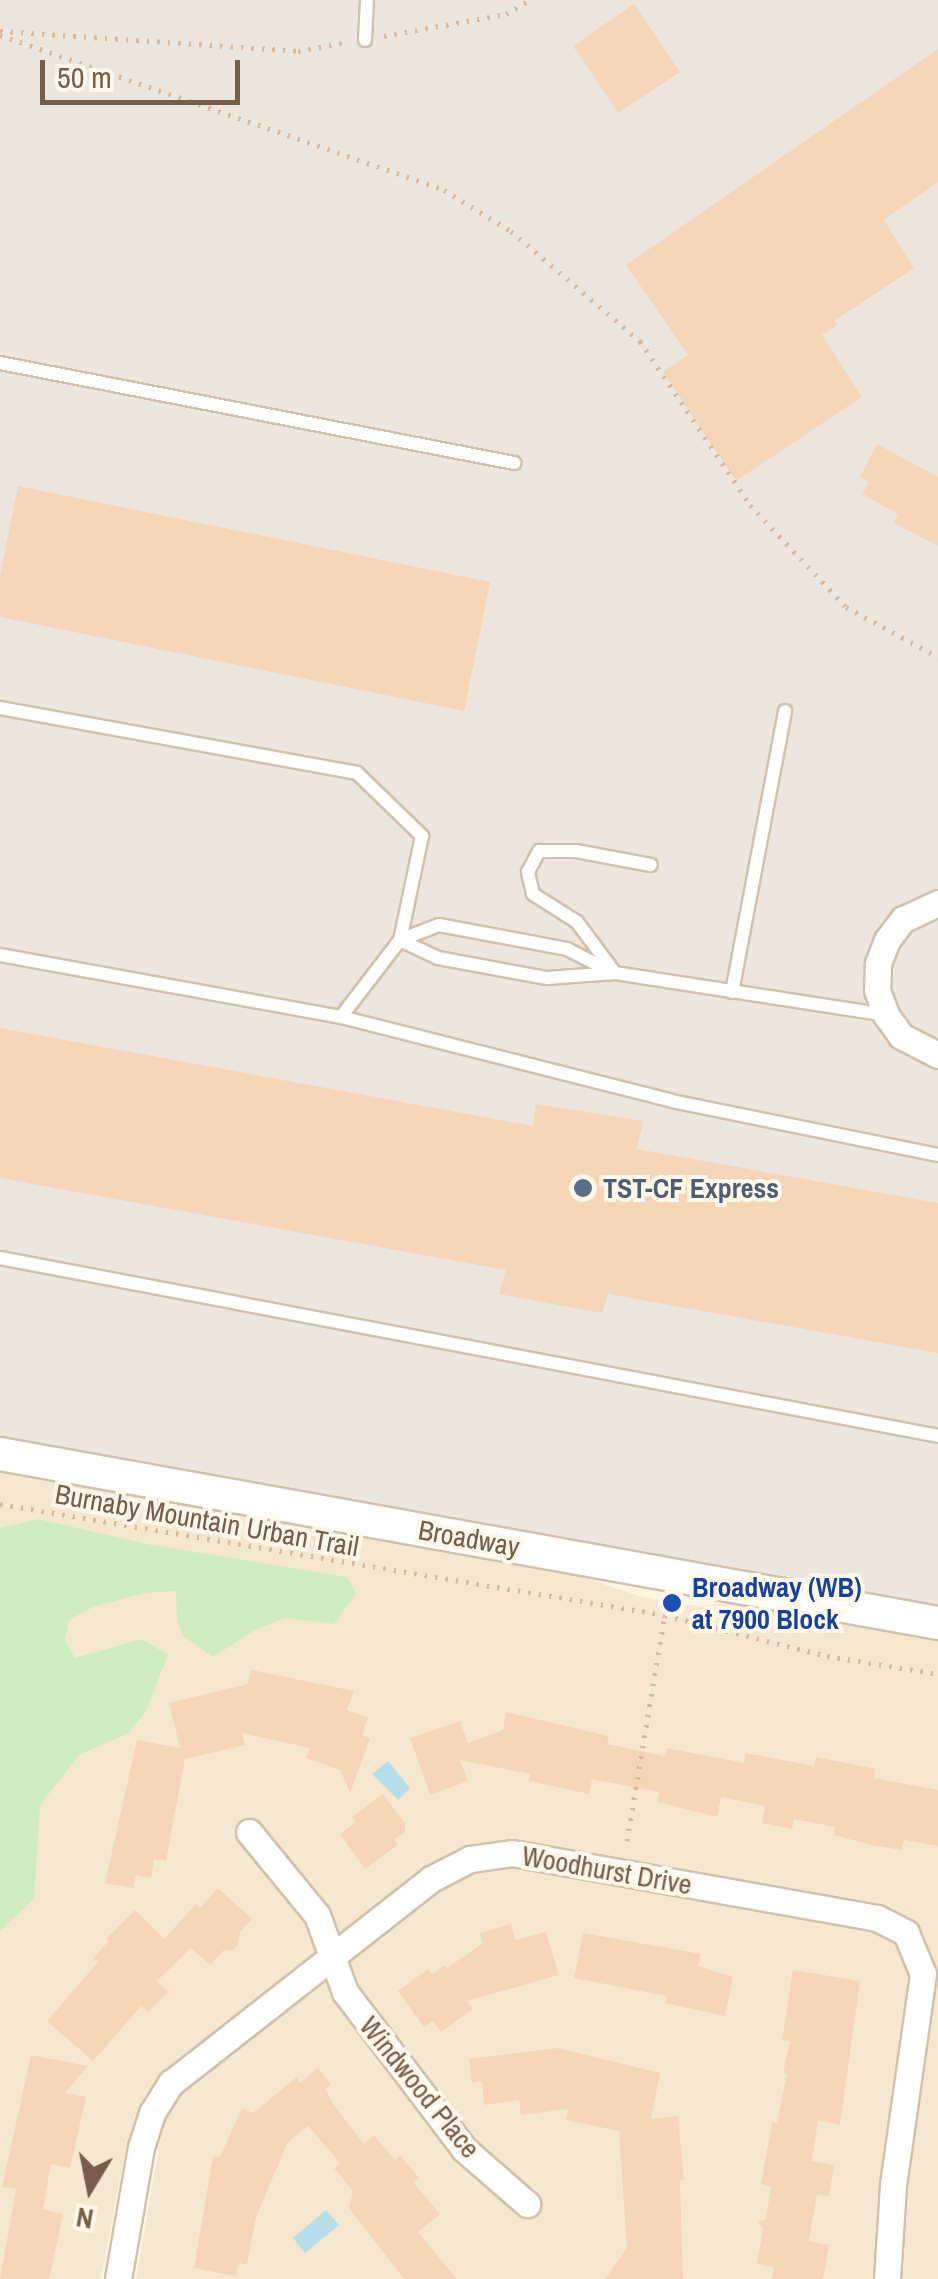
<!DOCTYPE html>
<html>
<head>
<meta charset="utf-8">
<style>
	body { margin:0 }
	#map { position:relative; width:938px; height:2279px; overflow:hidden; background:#fef5e2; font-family:"Archivo Narrow",sans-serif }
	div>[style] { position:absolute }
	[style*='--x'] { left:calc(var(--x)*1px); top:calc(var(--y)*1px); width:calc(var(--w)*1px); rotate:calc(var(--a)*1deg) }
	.residential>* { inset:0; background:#f6e8d0 }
	.industrial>* { inset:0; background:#ede6de }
	.green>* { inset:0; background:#ceecc0 }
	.water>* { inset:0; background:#b6dde9 }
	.building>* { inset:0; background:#f5d5b8 }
	.path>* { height:5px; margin-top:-2.5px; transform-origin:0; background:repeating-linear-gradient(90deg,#dab89b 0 2.5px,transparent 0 10.5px) }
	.roads { filter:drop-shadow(2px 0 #d2c0ab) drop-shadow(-2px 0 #d2c0ab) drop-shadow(0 2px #d2c0ab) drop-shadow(0 -2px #d2c0ab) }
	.service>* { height:12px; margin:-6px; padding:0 6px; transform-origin:6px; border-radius:6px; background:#fff }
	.minor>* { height:25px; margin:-12.5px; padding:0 12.5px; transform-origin:12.5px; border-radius:12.5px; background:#fff }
	.tertiary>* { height:32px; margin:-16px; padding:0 16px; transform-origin:16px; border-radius:16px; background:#fff }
	.dots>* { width:28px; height:28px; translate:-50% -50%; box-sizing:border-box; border:5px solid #fff8ea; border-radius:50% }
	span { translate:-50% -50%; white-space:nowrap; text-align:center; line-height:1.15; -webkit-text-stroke:8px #fff8ea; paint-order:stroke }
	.service-label { font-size:28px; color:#4e5e75; font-weight:700 }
	.left { translate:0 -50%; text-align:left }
	.street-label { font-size:28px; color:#775c47 }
	.transit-label { font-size:28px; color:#164399; font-weight:700 }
	.north { position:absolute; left:40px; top:2139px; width:100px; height:100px; -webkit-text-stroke:8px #fff8ea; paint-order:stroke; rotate:190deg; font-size:28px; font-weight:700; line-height:40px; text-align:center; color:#775c47 }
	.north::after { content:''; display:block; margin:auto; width:35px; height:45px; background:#775c47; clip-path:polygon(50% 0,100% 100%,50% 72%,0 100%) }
	.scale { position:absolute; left:40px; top:60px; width:200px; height:45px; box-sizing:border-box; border:5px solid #775c47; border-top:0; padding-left:12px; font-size:30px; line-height:35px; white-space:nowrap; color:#775c47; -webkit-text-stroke:8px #fff8ea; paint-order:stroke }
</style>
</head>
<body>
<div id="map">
	<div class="residential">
		<i style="clip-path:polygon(0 1472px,568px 1572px,642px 1597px,696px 1606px,734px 1603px,938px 1638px,938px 2279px,136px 2279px,159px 2149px,127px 2142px,101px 2279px,0 2279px)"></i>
	</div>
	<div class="industrial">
		<i style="clip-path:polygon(0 0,938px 0,938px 1607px,0 1440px)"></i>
	</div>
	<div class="green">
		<i style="clip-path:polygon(38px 1519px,151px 1545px,348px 1577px,356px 1594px,334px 1624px,285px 1618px,255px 1630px,213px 1657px,183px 1636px,177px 1621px,176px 1591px,144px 1593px,93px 1607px,69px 1620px,65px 1640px,75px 1658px,142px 1639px,168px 1655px,145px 1713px,127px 1734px,80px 1754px,40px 1805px,34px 1899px,0 1931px,0 1528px)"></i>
	</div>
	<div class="water">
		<i style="clip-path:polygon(388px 1761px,410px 1788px,398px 1800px,372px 1774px)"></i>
		<i style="clip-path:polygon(326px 2210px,339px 2225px,305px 2253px,293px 2238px)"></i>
	</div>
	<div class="building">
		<i style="clip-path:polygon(634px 4px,680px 72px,618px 113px,573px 46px)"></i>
		<i style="clip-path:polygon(938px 49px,938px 182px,884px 220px,914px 268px,834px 321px,837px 325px,822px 335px,862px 397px,736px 481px,663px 372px,688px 355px,626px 265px)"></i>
		<i style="clip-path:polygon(877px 444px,938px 477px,938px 546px,894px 523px,898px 514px,862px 494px,869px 482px,860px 477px)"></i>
		<i style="clip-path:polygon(18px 486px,490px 582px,464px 711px,0 617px,0 576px)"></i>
		<i style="clip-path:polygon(0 1028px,533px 1126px,536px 1104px,643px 1121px,637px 1149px,938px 1203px,938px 1353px,608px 1294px,602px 1313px,499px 1294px,506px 1270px,0 1178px)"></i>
		<i style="clip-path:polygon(251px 1670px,354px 1691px,347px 1710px,368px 1718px,362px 1735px,370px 1738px,350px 1793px,340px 1770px,306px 1758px,310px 1748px,242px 1733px,245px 1745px,185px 1759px,166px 1861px,154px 1859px,151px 1878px,136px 1875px,133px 1888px,105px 1883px,137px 1740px,180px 1748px,169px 1703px,248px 1684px)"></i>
		<i style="clip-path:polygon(506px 1712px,609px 1736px,607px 1744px,665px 1756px,667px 1748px,744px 1763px,745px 1753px,814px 1766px,816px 1757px,876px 1769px,874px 1778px,938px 1790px,938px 1846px,904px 1840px,902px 1850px,871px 1845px,834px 1835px,835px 1827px,794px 1819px,792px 1829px,762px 1823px,765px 1806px,721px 1797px,717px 1817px,657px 1802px,659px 1792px,592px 1779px,589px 1794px,529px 1781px,530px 1774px,460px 1760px,468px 1781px,430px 1795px,410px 1738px,460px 1721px,468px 1743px,503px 1730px)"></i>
		<i style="clip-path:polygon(383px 1794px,405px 1823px,405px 1832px,394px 1840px,398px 1845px,365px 1869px,340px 1834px,356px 1822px,352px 1817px)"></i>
		<i style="clip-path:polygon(218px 1888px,252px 1919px,240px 1932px,238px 1944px,234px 1950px,224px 1950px,210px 1965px,191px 1948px,157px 1981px,168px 1992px,148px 2012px,141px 2006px,93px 2061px,47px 2021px,98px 1962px,93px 1958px,108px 1942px,106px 1939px,135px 1910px,164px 1939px,196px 1904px,200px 1908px)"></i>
		<i style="clip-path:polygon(511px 1924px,515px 1940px,546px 1932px,559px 1975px,467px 2001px,473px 2009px,441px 2032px,433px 2021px,424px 2027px,398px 1991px,428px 1969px,432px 1974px,445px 1965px,447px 1968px,483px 1943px,480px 1933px)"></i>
		<i style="clip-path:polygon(583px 1933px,701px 1954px,698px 1966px,733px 1977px,725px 2016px,665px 2003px,667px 1996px,574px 1978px)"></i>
		<i style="clip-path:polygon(793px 1970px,860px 1981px,840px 2125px,818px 2120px,812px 2161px,834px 2165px,829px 2196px,817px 2194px,809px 2241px,829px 2245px,823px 2279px,772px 2279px,774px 2267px,757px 2264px,763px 2229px,758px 2222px,766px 2219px,771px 2186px,761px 2184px,772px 2123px,777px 2123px,787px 2073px,783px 2073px,790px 2041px,782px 2040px)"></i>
		<i style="clip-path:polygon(558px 2048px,660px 2073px,651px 2119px,678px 2116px,684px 2180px,680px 2181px,683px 2279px,605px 2279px,627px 2248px,619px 2131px,566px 2120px,568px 2109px,521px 2115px,519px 2100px,484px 2105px,482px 2081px,472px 2083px,469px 2059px)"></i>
		<i style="clip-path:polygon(31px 2055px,88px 2066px,65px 2093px,86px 2097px,70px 2168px,51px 2164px,43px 2209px,63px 2214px,49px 2279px,0 2279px,16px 2189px,2px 2187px)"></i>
		<i style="clip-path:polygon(318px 2068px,331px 2084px,325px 2089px,334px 2105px,364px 2144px,374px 2135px,395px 2160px,400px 2155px,419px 2178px,414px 2183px,440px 2214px,418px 2232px,457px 2279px,404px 2279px,349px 2208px,353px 2191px,334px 2168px,340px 2163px,308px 2126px,288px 2142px,256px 2217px,247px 2265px,239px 2263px,236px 2276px,194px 2268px,213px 2156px,220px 2157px,242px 2108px,253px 2113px,297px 2077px,300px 2083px)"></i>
	</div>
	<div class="path">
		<i style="--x:0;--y:31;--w:299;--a:3.8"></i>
		<i style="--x:298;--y:51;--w:51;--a:-10.2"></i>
		<i style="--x:0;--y:35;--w:470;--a:19.2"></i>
		<i style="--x:444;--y:190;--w:79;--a:31.5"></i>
		<i style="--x:511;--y:231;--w:170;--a:40.5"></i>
		<i style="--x:640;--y:341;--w:197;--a:56.1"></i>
		<i style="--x:750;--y:505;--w:140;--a:46.7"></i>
		<i style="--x:846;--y:607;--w:105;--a:28.5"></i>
		<i style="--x:384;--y:36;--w:124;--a:-10.2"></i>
		<i style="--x:506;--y:14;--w:28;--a:-30"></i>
		<i style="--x:0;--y:1504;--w:674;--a:9.48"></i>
		<i style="--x:665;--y:1615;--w:167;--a:14.2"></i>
		<i style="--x:827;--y:1656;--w:112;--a:9.2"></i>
		<i style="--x:627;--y:1841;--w:229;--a:-80.5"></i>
		<i style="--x:665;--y:1615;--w:14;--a:-60"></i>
	</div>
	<div class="roads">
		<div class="service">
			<i style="--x:365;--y:40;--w:40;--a:-87.1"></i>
			<i style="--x:0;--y:363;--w:524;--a:11.01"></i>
			<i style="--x:0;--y:708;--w:363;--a:10.3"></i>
			<i style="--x:357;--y:773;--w:91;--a:44.1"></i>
			<i style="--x:422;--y:836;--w:106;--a:101.9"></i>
			<i style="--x:400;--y:940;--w:97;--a:127.5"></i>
			<i style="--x:400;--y:940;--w:42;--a:25.3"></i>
			<i style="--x:438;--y:958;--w:111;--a:10.4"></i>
			<i style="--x:547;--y:978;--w:68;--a:-4.2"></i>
			<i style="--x:615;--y:973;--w:274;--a:8.8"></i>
			<i style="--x:400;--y:940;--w:42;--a:-21"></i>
			<i style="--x:439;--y:925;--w:130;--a:10.6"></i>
			<i style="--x:567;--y:949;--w:51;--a:27.1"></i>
			<i style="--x:0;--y:955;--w:347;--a:10.3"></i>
			<i style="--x:341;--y:1017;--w:341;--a:14.2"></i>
			<i style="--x:672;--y:1101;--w:271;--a:11.5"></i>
			<i style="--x:615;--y:973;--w:64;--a:-126.7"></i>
			<i style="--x:577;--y:922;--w:52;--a:-147.5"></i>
			<i style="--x:533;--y:894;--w:23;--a:-103"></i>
			<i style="--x:528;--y:872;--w:24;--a:-62"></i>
			<i style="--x:539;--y:851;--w:37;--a:0"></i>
			<i style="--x:576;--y:851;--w:76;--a:10.6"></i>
			<i style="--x:732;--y:992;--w:286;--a:-79.3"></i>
			<i style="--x:0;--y:1258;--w:955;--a:10.74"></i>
		</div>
		<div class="minor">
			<i style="--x:938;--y:903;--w:38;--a:155"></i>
			<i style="--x:903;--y:919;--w:26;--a:127"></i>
			<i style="--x:887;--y:940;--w:26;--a:111"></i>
			<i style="--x:878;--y:964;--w:26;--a:92"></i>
			<i style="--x:877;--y:990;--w:27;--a:70"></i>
			<i style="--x:886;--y:1015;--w:26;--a:54"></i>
			<i style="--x:901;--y:1036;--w:42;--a:27.2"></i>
			<i style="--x:249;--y:1832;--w:107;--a:50.7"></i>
			<i style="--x:317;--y:1915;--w:82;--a:70"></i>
			<i style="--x:345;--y:1992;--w:197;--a:52.8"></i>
			<i style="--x:464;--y:2149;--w:84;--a:41.1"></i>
			<i style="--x:118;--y:2279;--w:134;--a:-80.1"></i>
			<i style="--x:141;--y:2147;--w:36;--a:-72"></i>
			<i style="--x:152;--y:2113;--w:36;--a:-58"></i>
			<i style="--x:171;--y:2083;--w:330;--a:-38.1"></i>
			<i style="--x:431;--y:1879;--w:44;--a:-27.1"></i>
			<i style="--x:470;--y:1859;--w:42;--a:-8.1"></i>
			<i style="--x:512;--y:1853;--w:371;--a:10.1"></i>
			<i style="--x:877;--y:1918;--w:33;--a:27"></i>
			<i style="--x:906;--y:1933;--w:44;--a:67.5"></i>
			<i style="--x:923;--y:1974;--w:214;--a:98.1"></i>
			<i style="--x:893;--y:2186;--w:93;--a:93.7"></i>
		</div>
		<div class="tertiary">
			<i style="--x:0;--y:1454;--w:953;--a:10.21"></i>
		</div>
	</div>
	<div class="dots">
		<i style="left:583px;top:1188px;background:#5c6f8a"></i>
		<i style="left:672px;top:1603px;background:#1a4fb4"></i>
	</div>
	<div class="service-label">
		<span class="left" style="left:603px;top:1188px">TST-CF Express</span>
	</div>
	<div class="street-label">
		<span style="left:207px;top:1520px;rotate:10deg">Burnaby Mountain Urban Trail</span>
		<span style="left:469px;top:1538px;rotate:10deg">Broadway</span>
		<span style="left:607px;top:1870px;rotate:10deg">Woodhurst Drive</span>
		<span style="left:420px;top:2087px;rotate:51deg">Windwood Place</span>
	</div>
	<div class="transit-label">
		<span class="left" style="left:692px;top:1603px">Broadway (WB)<br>at 7900 Block</span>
	</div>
	<div class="north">N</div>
	<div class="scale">50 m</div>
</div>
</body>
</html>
